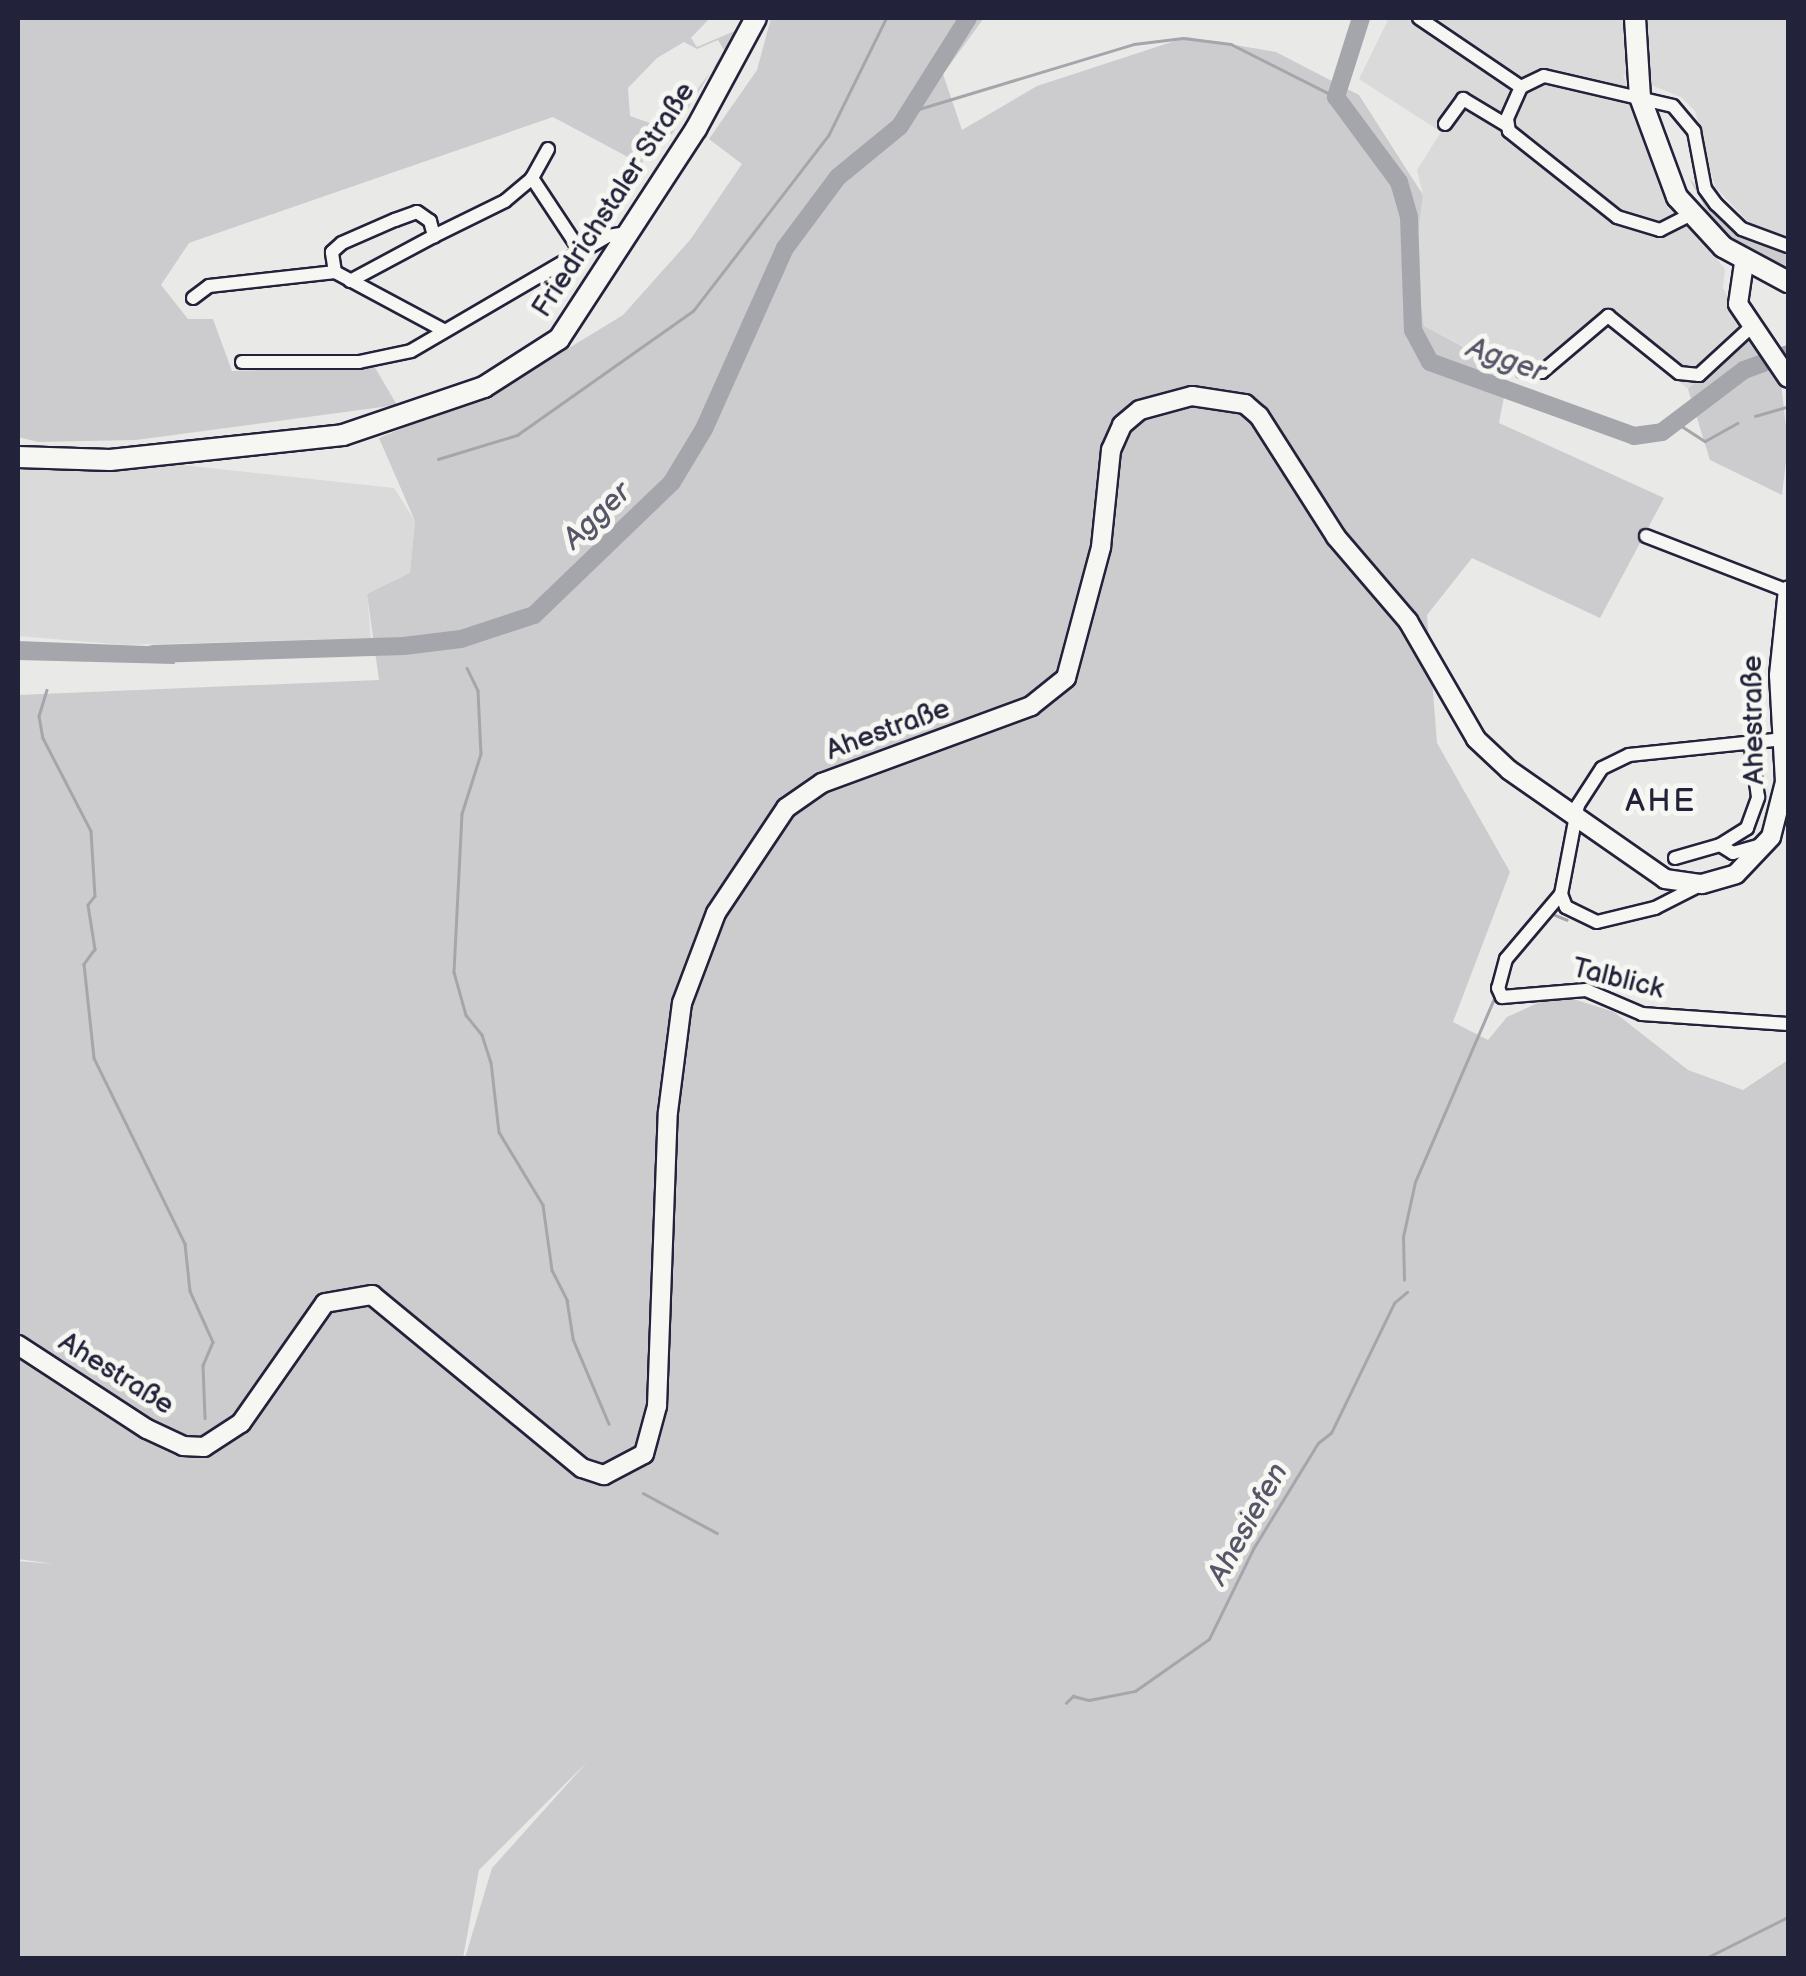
<!DOCTYPE html>
<html>
<head>
<meta charset="utf-8">
<style>
	body { margin:0 }
	#map { position:relative; width:1806px; height:1976px; overflow:hidden; background:#e9e9e7; font-family:"Balsamiq Sans",sans-serif }
	div>[style] { position:absolute }
	[style*='--x'] { left:calc(var(--x)*1px); top:calc(var(--y)*1px); width:calc(var(--w)*1px); rotate:calc(var(--a)*1deg) }
	.built>* { inset:0; background:#dadada }
	.green>* { inset:0; background:#ccccce }
	.water>* { inset:0; background:#a5a5ac }
	.stream>* { height:2.5px; margin:-1.25px; padding:0 1.25px; transform-origin:1.25px; border-radius:1.25px; background:#a5a5ac }
	.river>* { height:18px; margin:-9px; padding:0 9px; transform-origin:9px; border-radius:9px; background:#a5a5ac }
	.roads { filter:drop-shadow(2px 0 #22223b) drop-shadow(-2px 0 #22223b) drop-shadow(0 2px #22223b) drop-shadow(0 -2px #22223b) }
	.street>* { height:12px; margin:-6px; padding:0 6px; transform-origin:6px; border-radius:6px; background:#f6f6f2 }
	.secondary>* { height:18px; margin:-9px; padding:0 9px; transform-origin:9px; border-radius:9px; background:#f6f6f2 }
	.primary>* { height:20px; margin:-10px; padding:0 10px; transform-origin:10px; border-radius:10px; background:#f6f6f2 }
	span { translate:-50% -50%; white-space:nowrap; text-align:center; line-height:1.15; -webkit-text-stroke:10px #f6f6f2; paint-order:stroke }
	.street-label { font-size:28px; color:#22223b }
	.water-label { font-size:30px; color:#565668; font-style:italic }
	.quarter-label { font-size:32px; color:#22223b; letter-spacing:2.5px }
	.frame { position:absolute; inset:0; border:20px solid #22223b; pointer-events:none }
</style>
</head>
<body>
<div id="map">
	<div class="built">
		<i style="clip-path:polygon(1389px 18px,1788px 18px,1788px 241px,1756px 230px,1715px 187px,1695px 111px,1681px 97px,1623px 74px,1659px 186px,1725px 269px,1723px 288px,1750px 337px,1713px 375px,1688px 389px,1610px 322px,1558px 365px,1520px 375px,1424px 326px,1415px 258px,1423px 195px,1417px 170px,1441px 132px,1359px 79px)"></i>
		<i style="clip-path:polygon(154px 462px,394px 488px,415px 521px,410px 574px,367px 594px,371px 638px,126px 645px,18px 636px,18px 463px,72px 470px)"></i>
	</div>
	<div class="green">
		<i style="clip-path:polygon(evenodd,18px 18px,710px 18px,691px 38px,697px 47px,737px 30px,672px 134px,654px 143px,641px 164px,553px 117px,189px 243px,161px 285px,188px 319px,213px 319px,232px 371px,374px 366px,397px 405px,136px 440px,38px 442px,18px 437px,18px 18px,718px 40px,724px 50px,716px 65px,667px 129px,630px 116px,628px 88px,657px 58px,684px 42px,697px 49px,718px 40px)"></i>
		<i style="clip-path:polygon(771px 18px,984px 18px,943px 74px,962px 130px,1037px 86px,1187px 37px,1276px 52px,1359px 95px,1423px 195px,1415px 258px,1424px 326px,1509px 371px,1499px 423px,1664px 498px,1600px 618px,1472px 558px,1427px 615px,1437px 743px,1510px 872px,1453px 1022px,1488px 1040px,1507px 1017px,1558px 994px,1614px 1012px,1688px 1070px,1743px 1090px,1788px 1060px,1788px 1958px,465px 1958px,492px 1868px,588px 1761px,479px 1870px,463px 1958px,18px 1958px,18px 1561px,54px 1564px,18px 1559px,18px 695px,379px 680px,367px 594px,410px 573px,415px 521px,379px 438px,512px 383px,623px 315px,690px 240px,742px 164px,709px 139px,757px 70px)"></i>
		<i style="clip-path:polygon(1689px 178px,1738px 235px,1788px 254px,1788px 269px,1736px 243px,1710px 217px)"></i>
		<i style="clip-path:polygon(1750px 337px,1780px 375px,1788px 444px,1782px 495px,1710px 460px,1688px 389px)"></i>
	</div>
	<div class="water">
		<i style="clip-path:polygon(18px 641px,171px 647px,175px 664px,18px 660px)"></i>
	</div>
	<div class="stream">
		<i style="--x:909;--y:112;--w:235;--a:-16.8"></i>
		<i style="--x:1134;--y:44;--w:49;--a:-7"></i>
		<i style="--x:1183;--y:38;--w:48;--a:7.1"></i>
		<i style="--x:1231;--y:44;--w:118;--a:26.8"></i>
		<i style="--x:1755;--y:416;--w:32;--a:-16"></i>
		<i style="--x:1677;--y:423;--w:33;--a:33"></i>
		<i style="--x:1705;--y:441;--w:37;--a:-29"></i>
		<i style="--x:438;--y:459;--w:83;--a:-16.9"></i>
		<i style="--x:517;--y:435;--w:215;--a:-35.2"></i>
		<i style="--x:693;--y:311;--w:221;--a:-52.4"></i>
		<i style="--x:828;--y:136;--w:131;--a:-63.8"></i>
		<i style="--x:467;--y:668;--w:25;--a:64"></i>
		<i style="--x:478;--y:691;--w:63;--a:87.3"></i>
		<i style="--x:481;--y:754;--w:63;--a:107.6"></i>
		<i style="--x:462;--y:814;--w:158;--a:92.9"></i>
		<i style="--x:454;--y:972;--w:45;--a:74.4"></i>
		<i style="--x:466;--y:1015;--w:26;--a:51"></i>
		<i style="--x:482;--y:1035;--w:28;--a:72"></i>
		<i style="--x:491;--y:1062;--w:70;--a:83.5"></i>
		<i style="--x:499;--y:1132;--w:85;--a:58.9"></i>
		<i style="--x:543;--y:1205;--w:66;--a:82.1"></i>
		<i style="--x:552;--y:1270;--w:34;--a:63"></i>
		<i style="--x:567;--y:1300;--w:39;--a:81"></i>
		<i style="--x:573;--y:1339;--w:92;--a:67"></i>
		<i style="--x:47;--y:690;--w:27;--a:107"></i>
		<i style="--x:39;--y:716;--w:22;--a:80"></i>
		<i style="--x:43;--y:738;--w:105;--a:62.7"></i>
		<i style="--x:91;--y:831;--w:65;--a:86.5"></i>
		<i style="--x:95;--y:896;--w:11;--a:128"></i>
		<i style="--x:88;--y:905;--w:45;--a:81"></i>
		<i style="--x:95;--y:949;--w:19;--a:126"></i>
		<i style="--x:84;--y:964;--w:95;--a:83.9"></i>
		<i style="--x:94;--y:1058;--w:207;--a:63.9"></i>
		<i style="--x:185;--y:1244;--w:47;--a:83.9"></i>
		<i style="--x:190;--y:1291;--w:56;--a:65.7"></i>
		<i style="--x:213;--y:1342;--w:25;--a:113"></i>
		<i style="--x:203;--y:1365;--w:53;--a:87.8"></i>
		<i style="--x:1773;--y:748;--w:31;--a:84"></i>
		<i style="--x:1550;--y:913;--w:18;--a:22"></i>
		<i style="--x:1404;--y:1280;--w:43;--a:-91.3"></i>
		<i style="--x:1403;--y:1237;--w:56;--a:-77.7"></i>
		<i style="--x:1415;--y:1182;--w:202;--a:-66.7"></i>
		<i style="--x:643;--y:1493;--w:84;--a:28.4"></i>
		<i style="--x:1066;--y:1703;--w:10;--a:-45"></i>
		<i style="--x:1073;--y:1696;--w:16;--a:14"></i>
		<i style="--x:1089;--y:1700;--w:47;--a:-11.1"></i>
		<i style="--x:1135;--y:1691;--w:90;--a:-35.1"></i>
		<i style="--x:1209;--y:1639;--w:100;--a:-63.9"></i>
		<i style="--x:1253;--y:1549;--w:124;--a:-58.5"></i>
		<i style="--x:1318;--y:1443;--w:16;--a:-38"></i>
		<i style="--x:1331;--y:1433;--w:144;--a:-64.1"></i>
		<i style="--x:1394;--y:1303;--w:17;--a:-40"></i>
		<i style="--x:1706;--y:1958;--w:92;--a:-26.6"></i>
	</div>
	<div class="river">
		<i style="--x:1361;--y:18;--w:83;--a:107.6"></i>
		<i style="--x:1336;--y:97;--w:106;--a:53.5"></i>
		<i style="--x:1399;--y:182;--w:36;--a:74"></i>
		<i style="--x:1409;--y:217;--w:113;--a:88"></i>
		<i style="--x:1413;--y:330;--w:36;--a:62"></i>
		<i style="--x:1430;--y:362;--w:217;--a:19.9"></i>
		<i style="--x:1634;--y:436;--w:28;--a:-8"></i>
		<i style="--x:1662;--y:432;--w:103;--a:-37.1"></i>
		<i style="--x:1744;--y:370;--w:47;--a:-20"></i>
		<i style="--x:153;--y:654;--w:251;--a:-1.8"></i>
		<i style="--x:404;--y:646;--w:57;--a:-7"></i>
		<i style="--x:461;--y:639;--w:77;--a:-18.2"></i>
		<i style="--x:534;--y:615;--w:192;--a:-43.9"></i>
		<i style="--x:672;--y:482;--w:62;--a:-58.9"></i>
		<i style="--x:704;--y:429;--w:198;--a:-65.9"></i>
		<i style="--x:785;--y:248;--w:89;--a:-53.3"></i>
		<i style="--x:838;--y:177;--w:80;--a:-39.4"></i>
		<i style="--x:900;--y:126;--w:128;--a:-57.8"></i>
	</div>
	<div class="roads">
		<div class="street">
			<i style="--x:1419;--y:18;--w:123;--a:34.1"></i>
			<i style="--x:1521;--y:87;--w:25;--a:-26"></i>
			<i style="--x:1544;--y:76;--w:132;--a:13.1"></i>
			<i style="--x:1673;--y:106;--w:33;--a:50"></i>
			<i style="--x:1694;--y:131;--w:59;--a:79.3"></i>
			<i style="--x:1705;--y:189;--w:19;--a:54"></i>
			<i style="--x:1716;--y:204;--w:36;--a:44"></i>
			<i style="--x:1742;--y:229;--w:49;--a:20.3"></i>
			<i style="--x:1521;--y:87;--w:35;--a:114"></i>
			<i style="--x:1507;--y:119;--w:12;--a:81"></i>
			<i style="--x:1509;--y:131;--w:138;--a:38.5"></i>
			<i style="--x:1617;--y:217;--w:45;--a:16.8"></i>
			<i style="--x:1660;--y:230;--w:34;--a:-27"></i>
			<i style="--x:1445;--y:124;--w:31;--a:-54"></i>
			<i style="--x:1463;--y:99;--w:52;--a:31"></i>
			<i style="--x:532;--y:178;--w:89;--a:56.5"></i>
			<i style="--x:335;--y:272;--w:20;--a:-99"></i>
			<i style="--x:332;--y:252;--w:13;--a:-42"></i>
			<i style="--x:342;--y:243;--w:58;--a:-23.5"></i>
			<i style="--x:395;--y:220;--w:23;--a:-20"></i>
			<i style="--x:417;--y:212;--w:16;--a:35"></i>
			<i style="--x:430;--y:221;--w:16;--a:75"></i>
			<i style="--x:434;--y:236;--w:79;--a:-26.2"></i>
			<i style="--x:505;--y:201;--w:35;--a:-40"></i>
			<i style="--x:532;--y:178;--w:33;--a:-61"></i>
			<i style="--x:350;--y:281;--w:95;--a:-28.2"></i>
			<i style="--x:193;--y:298;--w:20;--a:-37"></i>
			<i style="--x:209;--y:286;--w:127;--a:-6.3"></i>
			<i style="--x:335;--y:272;--w:123;--a:28.2"></i>
			<i style="--x:242;--y:362;--w:117;--a:0"></i>
			<i style="--x:359;--y:362;--w:53;--a:-11.9"></i>
			<i style="--x:411;--y:351;--w:228;--a:-30.3"></i>
			<i style="--x:608;--y:236;--w:19;--a:-9"></i>
			<i style="--x:1522;--y:371;--w:20;--a:3"></i>
			<i style="--x:1542;--y:372;--w:87;--a:-40.3"></i>
			<i style="--x:1608;--y:316;--w:91;--a:38.8"></i>
			<i style="--x:1679;--y:373;--w:20;--a:6"></i>
			<i style="--x:1699;--y:375;--w:71;--a:-42.7"></i>
			<i style="--x:1646;--y:536;--w:152;--a:21.2"></i>
			<i style="--x:1784;--y:739;--w:156;--a:174.1"></i>
			<i style="--x:1629;--y:755;--w:30;--a:154"></i>
			<i style="--x:1602;--y:768;--w:44;--a:123"></i>
			<i style="--x:1578;--y:805;--w:91;--a:100.8"></i>
			<i style="--x:1561;--y:894;--w:85;--a:130.2"></i>
			<i style="--x:1506;--y:959;--w:30;--a:105"></i>
			<i style="--x:1498;--y:988;--w:10;--a:66"></i>
			<i style="--x:1502;--y:997;--w:84;--a:-4.8"></i>
			<i style="--x:1586;--y:990;--w:61;--a:23.2"></i>
			<i style="--x:1642;--y:1014;--w:146;--a:3.9"></i>
			<i style="--x:1720;--y:845;--w:15;--a:32"></i>
			<i style="--x:1733;--y:853;--w:32;--a:-16"></i>
			<i style="--x:1675;--y:858;--w:47;--a:-16.1"></i>
			<i style="--x:1720;--y:845;--w:32;--a:-32"></i>
			<i style="--x:1747;--y:828;--w:33;--a:-70"></i>
			<i style="--x:1758;--y:797;--w:50;--a:-98"></i>
			<i style="--x:1561;--y:894;--w:14;--a:69"></i>
			<i style="--x:1566;--y:907;--w:34;--a:26"></i>
			<i style="--x:1597;--y:922;--w:60;--a:-13.6"></i>
			<i style="--x:1655;--y:908;--w:53;--a:-27.1"></i>
		</div>
		<div class="secondary">
			<i style="--x:1744;--y:263;--w:41;--a:98.3"></i>
			<i style="--x:1738;--y:304;--w:89;--a:56"></i>
			<i style="--x:18;--y:1345;--w:154;--a:33.1"></i>
			<i style="--x:147;--y:1429;--w:40;--a:25"></i>
			<i style="--x:183;--y:1446;--w:21;--a:3"></i>
			<i style="--x:204;--y:1447;--w:44;--a:-33"></i>
			<i style="--x:241;--y:1423;--w:146;--a:-55"></i>
			<i style="--x:325;--y:1303;--w:48;--a:-9.7"></i>
			<i style="--x:372;--y:1295;--w:272;--a:39.5"></i>
			<i style="--x:582;--y:1468;--w:23;--a:18"></i>
			<i style="--x:604;--y:1475;--w:45;--a:-27.7"></i>
			<i style="--x:644;--y:1454;--w:50;--a:-74.8"></i>
			<i style="--x:657;--y:1406;--w:294;--a:-87.9"></i>
			<i style="--x:668;--y:1112;--w:110;--a:-82.7"></i>
			<i style="--x:682;--y:1003;--w:96;--a:-69.3"></i>
			<i style="--x:716;--y:913;--w:126;--a:-56.3"></i>
			<i style="--x:786;--y:808;--w:44;--a:-34.8"></i>
			<i style="--x:822;--y:783;--w:223;--a:-20.2"></i>
			<i style="--x:1031;--y:706;--w:45;--a:-38.7"></i>
			<i style="--x:1066;--y:678;--w:136;--a:-75"></i>
			<i style="--x:1101;--y:547;--w:98;--a:-84.1"></i>
			<i style="--x:1111;--y:450;--w:27;--a:-66"></i>
			<i style="--x:1122;--y:425;--w:23;--a:-40"></i>
			<i style="--x:1140;--y:410;--w:54;--a:-15.1"></i>
			<i style="--x:1192;--y:396;--w:54;--a:8.6"></i>
			<i style="--x:1245;--y:404;--w:18;--a:41"></i>
			<i style="--x:1259;--y:416;--w:143;--a:57.5"></i>
			<i style="--x:1336;--y:537;--w:111;--a:49.4"></i>
			<i style="--x:1408;--y:621;--w:136;--a:60"></i>
			<i style="--x:1476;--y:739;--w:45;--a:43.2"></i>
			<i style="--x:1509;--y:770;--w:190;--a:34.9"></i>
			<i style="--x:1665;--y:879;--w:37;--a:8"></i>
			<i style="--x:1702;--y:884;--w:35;--a:-16"></i>
			<i style="--x:1736;--y:874;--w:51;--a:-46.6"></i>
			<i style="--x:1771;--y:837;--w:57;--a:-75.7"></i>
			<i style="--x:1785;--y:782;--w:107;--a:-93.2"></i>
			<i style="--x:1779;--y:675;--w:85;--a:-84"></i>
		</div>
		<div class="primary">
			<i style="--x:1635;--y:18;--w:79;--a:86.4"></i>
			<i style="--x:1640;--y:97;--w:107;--a:69.7"></i>
			<i style="--x:1677;--y:197;--w:68;--a:47.4"></i>
			<i style="--x:1723;--y:247;--w:74;--a:28.3"></i>
			<i style="--x:18;--y:457;--w:92;--a:1.9"></i>
			<i style="--x:110;--y:460;--w:234;--a:-6.1"></i>
			<i style="--x:343;--y:435;--w:149;--a:-18.8"></i>
			<i style="--x:484;--y:387;--w:89;--a:-32.6"></i>
			<i style="--x:559;--y:339;--w:251;--a:-56.9"></i>
			<i style="--x:696;--y:129;--w:126;--a:-61.6"></i>
		</div>
	</div>
	<div class="street-label">
		<span style="left:614px;top:200px;rotate:-57deg">Friedrichstaler Straße</span>
		<span style="left:1754px;top:720px;rotate:-91deg">Ahestraße</span>
		<span style="left:888px;top:730px;rotate:-20deg">Ahestraße</span>
		<span style="left:1618px;top:979px;rotate:14deg">Talblick</span>
		<span style="left:116px;top:1374px;rotate:32deg">Ahestraße</span>
	</div>
	<div class="water-label">
		<span style="left:1506px;top:360px;rotate:20deg">Agger</span>
		<span style="left:597px;top:516px;rotate:-44deg">Agger</span>
		<span style="left:1248px;top:1524px;rotate:-61deg">Ahesiefen</span>
	</div>
	<div class="quarter-label">
		<span style="left:1661px;top:802px">AHE</span>
	</div>
	<div class="frame"></div>
</div>
</body>
</html>
